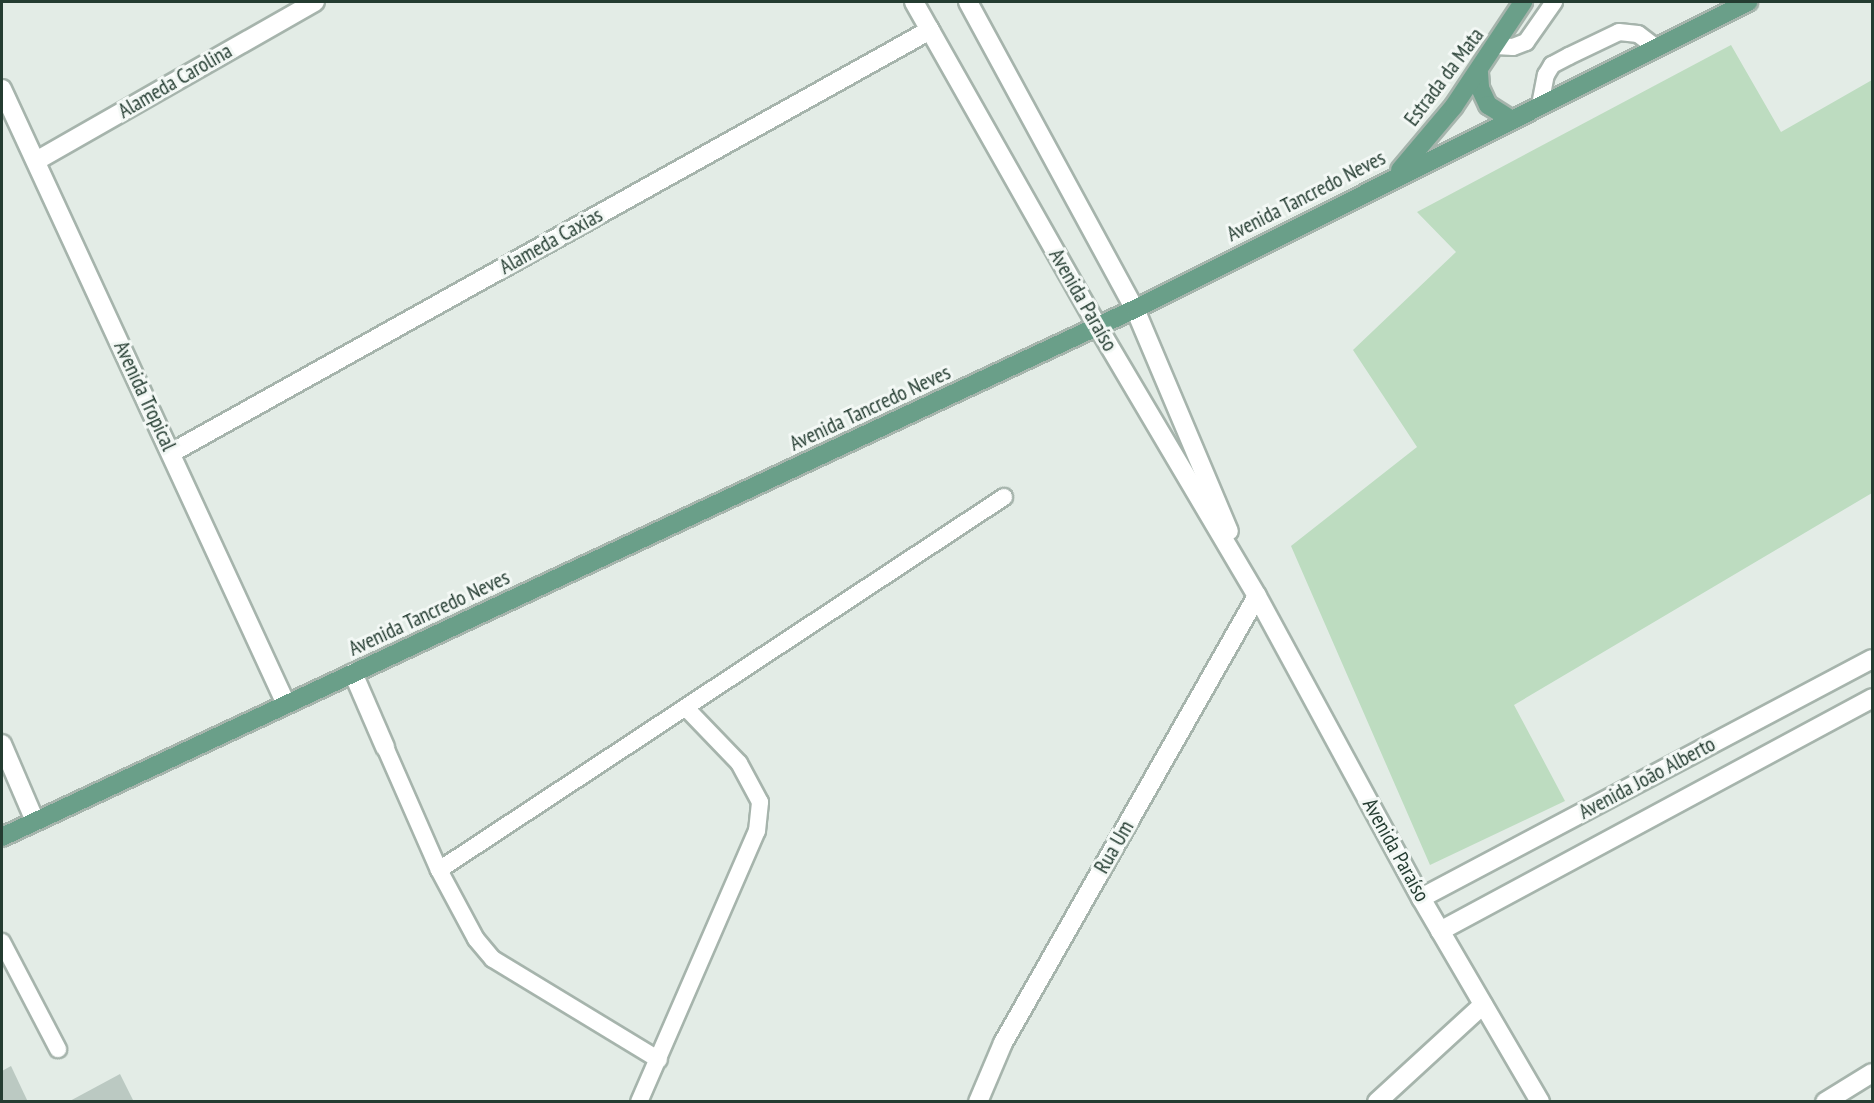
<!DOCTYPE html>
<html>
<head>
<meta charset="utf-8">
<style>
	body { margin:0 }
	#map { position:relative; width:1874px; height:1103px; overflow:hidden; background:#e3ece6; font-family:"PT Sans Narrow",sans-serif }
	div>[style] { position:absolute }
	[style*='--x'] { left:calc(var(--x)*1px); top:calc(var(--y)*1px); width:calc(var(--w)*1px); rotate:calc(var(--a)*1deg) }
	.green>* { inset:0; background:#bddcc0 }
	.building>* { inset:0; background:#bbc9c2 }
	.roads { filter:drop-shadow(2px 0 #a6b4ac) drop-shadow(-2px 0 #a6b4ac) drop-shadow(0 2px #a6b4ac) drop-shadow(0 -2px #a6b4ac) }
	.lane>* { height:16px; margin:-8px; padding:0 8px; transform-origin:8px; border-radius:8px; background:#fff }
	.street>* { height:18px; margin:-9px; padding:0 9px; transform-origin:9px; border-radius:9px; background:#fff }
	.secondary>* { height:18px; margin:-9px; padding:0 9px; transform-origin:9px; border-radius:9px; background:#fff }
	.primary>* { height:18px; margin:-9px; padding:0 9px; transform-origin:9px; border-radius:9px; background:#6a9f89 }
	span { translate:-50% -50%; white-space:nowrap; text-align:center; line-height:1.15; -webkit-text-stroke:6px #f3f8f5; paint-order:stroke }
	.street-label { font-size:21px; color:#243c31 }
	.frame { position:absolute; inset:0; border:3px solid #243c31; pointer-events:none }
</style>
</head>
<body>
<div id="map">
	<div class="green">
		<i style="clip-path:polygon(1731px 45px,1781px 132px,1872px 80px,1872px 493px,1514px 705px,1565px 801px,1430px 865px,1291px 546px,1417px 447px,1353px 350px,1456px 252px,1417px 212px)"></i>
	</div>
	<div class="building">
		<i style="clip-path:polygon(11px 1066px,28px 1102px,2px 1102px,2px 1071px)"></i>
		<i style="clip-path:polygon(120px 1074px,134px 1102px,68px 1102px)"></i>
	</div>
	<div class="roads">
		<div class="lane">
			<i style="--x:1496;--y:46;--w:17;--a:3"></i>
			<i style="--x:1513;--y:47;--w:14;--a:-21"></i>
			<i style="--x:1526;--y:42;--w:49;--a:-55"></i>
			<i style="--x:1540;--y:105;--w:31;--a:-79"></i>
			<i style="--x:1546;--y:75;--w:12;--a:-59"></i>
			<i style="--x:1552;--y:65;--w:19;--a:-28"></i>
			<i style="--x:1569;--y:56;--w:55;--a:-25.6"></i>
			<i style="--x:1619;--y:32;--w:19;--a:6"></i>
			<i style="--x:1638;--y:34;--w:21;--a:37"></i>
			<i style="--x:385;--y:747;--w:134;--a:66.3"></i>
			<i style="--x:439;--y:870;--w:78;--a:61.8"></i>
			<i style="--x:476;--y:939;--w:26;--a:50"></i>
			<i style="--x:493;--y:959;--w:194;--a:31.3"></i>
			<i style="--x:439;--y:870;--w:677;--a:-33.43"></i>
			<i style="--x:2;--y:942;--w:121;--a:62.4"></i>
			<i style="--x:639;--y:1102;--w:296;--a:-66.5"></i>
			<i style="--x:757;--y:831;--w:29;--a:-84"></i>
			<i style="--x:760;--y:802;--w:44;--a:-118.3"></i>
			<i style="--x:739;--y:763;--w:76;--a:-133.9"></i>
		</div>
		<div class="street">
			<i style="--x:2;--y:89;--w:677;--a:65.21"></i>
			<i style="--x:36;--y:161;--w:321;--a:-29.7"></i>
			<i style="--x:1135;--y:309;--w:241;--a:67.1"></i>
			<i style="--x:1098;--y:327;--w:312;--a:59.4"></i>
			<i style="--x:1257;--y:596;--w:344;--a:61.5"></i>
			<i style="--x:1421;--y:898;--w:236;--a:59.7"></i>
			<i style="--x:171;--y:453;--w:869;--a:-29.13"></i>
			<i style="--x:353;--y:673;--w:81;--a:66.6"></i>
			<i style="--x:2;--y:744;--w:84;--a:66.8"></i>
			<i style="--x:1421;--y:898;--w:510;--a:-27.92"></i>
			<i style="--x:1440;--y:931;--w:491;--a:-28.3"></i>
			<i style="--x:978;--y:1102;--w:64;--a:-67"></i>
			<i style="--x:1003;--y:1043;--w:514;--a:-60.39"></i>
			<i style="--x:1377;--y:1102;--w:144;--a:-42.5"></i>
			<i style="--x:1825;--y:1102;--w:55;--a:-31.7"></i>
		</div>
		<div class="secondary">
			<i style="--x:914;--y:2;--w:373;--a:60.5"></i>
			<i style="--x:968;--y:2;--w:349;--a:61.5"></i>
		</div>
		<div class="primary">
			<i style="--x:1479;--y:73;--w:15;--a:86"></i>
			<i style="--x:1480;--y:88;--w:19;--a:65"></i>
			<i style="--x:1488;--y:105;--w:26;--a:32"></i>
			<i style="--x:1400;--y:170;--w:84;--a:-49.8"></i>
			<i style="--x:1454;--y:106;--w:125;--a:-56.4"></i>
			<i style="--x:2;--y:837;--w:1250;--a:-24.99"></i>
			<i style="--x:1135;--y:309;--w:686;--a:-26.6"></i>
		</div>
	</div>
	<div class="street-label">
		<span style="left:1444px;top:77px;rotate:-53deg">Estrada da Mata</span>
		<span style="left:175px;top:81px;rotate:-30deg">Alameda Carolina</span>
		<span style="left:1306px;top:196px;rotate:-27deg">Avenida Tancredo Neves</span>
		<span style="left:551px;top:241px;rotate:-29deg">Alameda Caxias</span>
		<span style="left:1083px;top:300px;rotate:60deg">Avenida Paraíso</span>
		<span style="left:145px;top:396px;rotate:65deg">Avenida Tropical</span>
		<span style="left:870px;top:408px;rotate:-25deg">Avenida Tancredo Neves</span>
		<span style="left:429px;top:613px;rotate:-25deg">Avenida Tancredo Neves</span>
		<span style="left:1647px;top:778px;rotate:-28deg">Avenida João Alberto</span>
		<span style="left:1114px;top:847px;rotate:-60deg">Rua Um</span>
		<span style="left:1396px;top:850px;rotate:61deg">Avenida Paraíso</span>
	</div>
	<div class="frame"></div>
</div>
</body>
</html>
